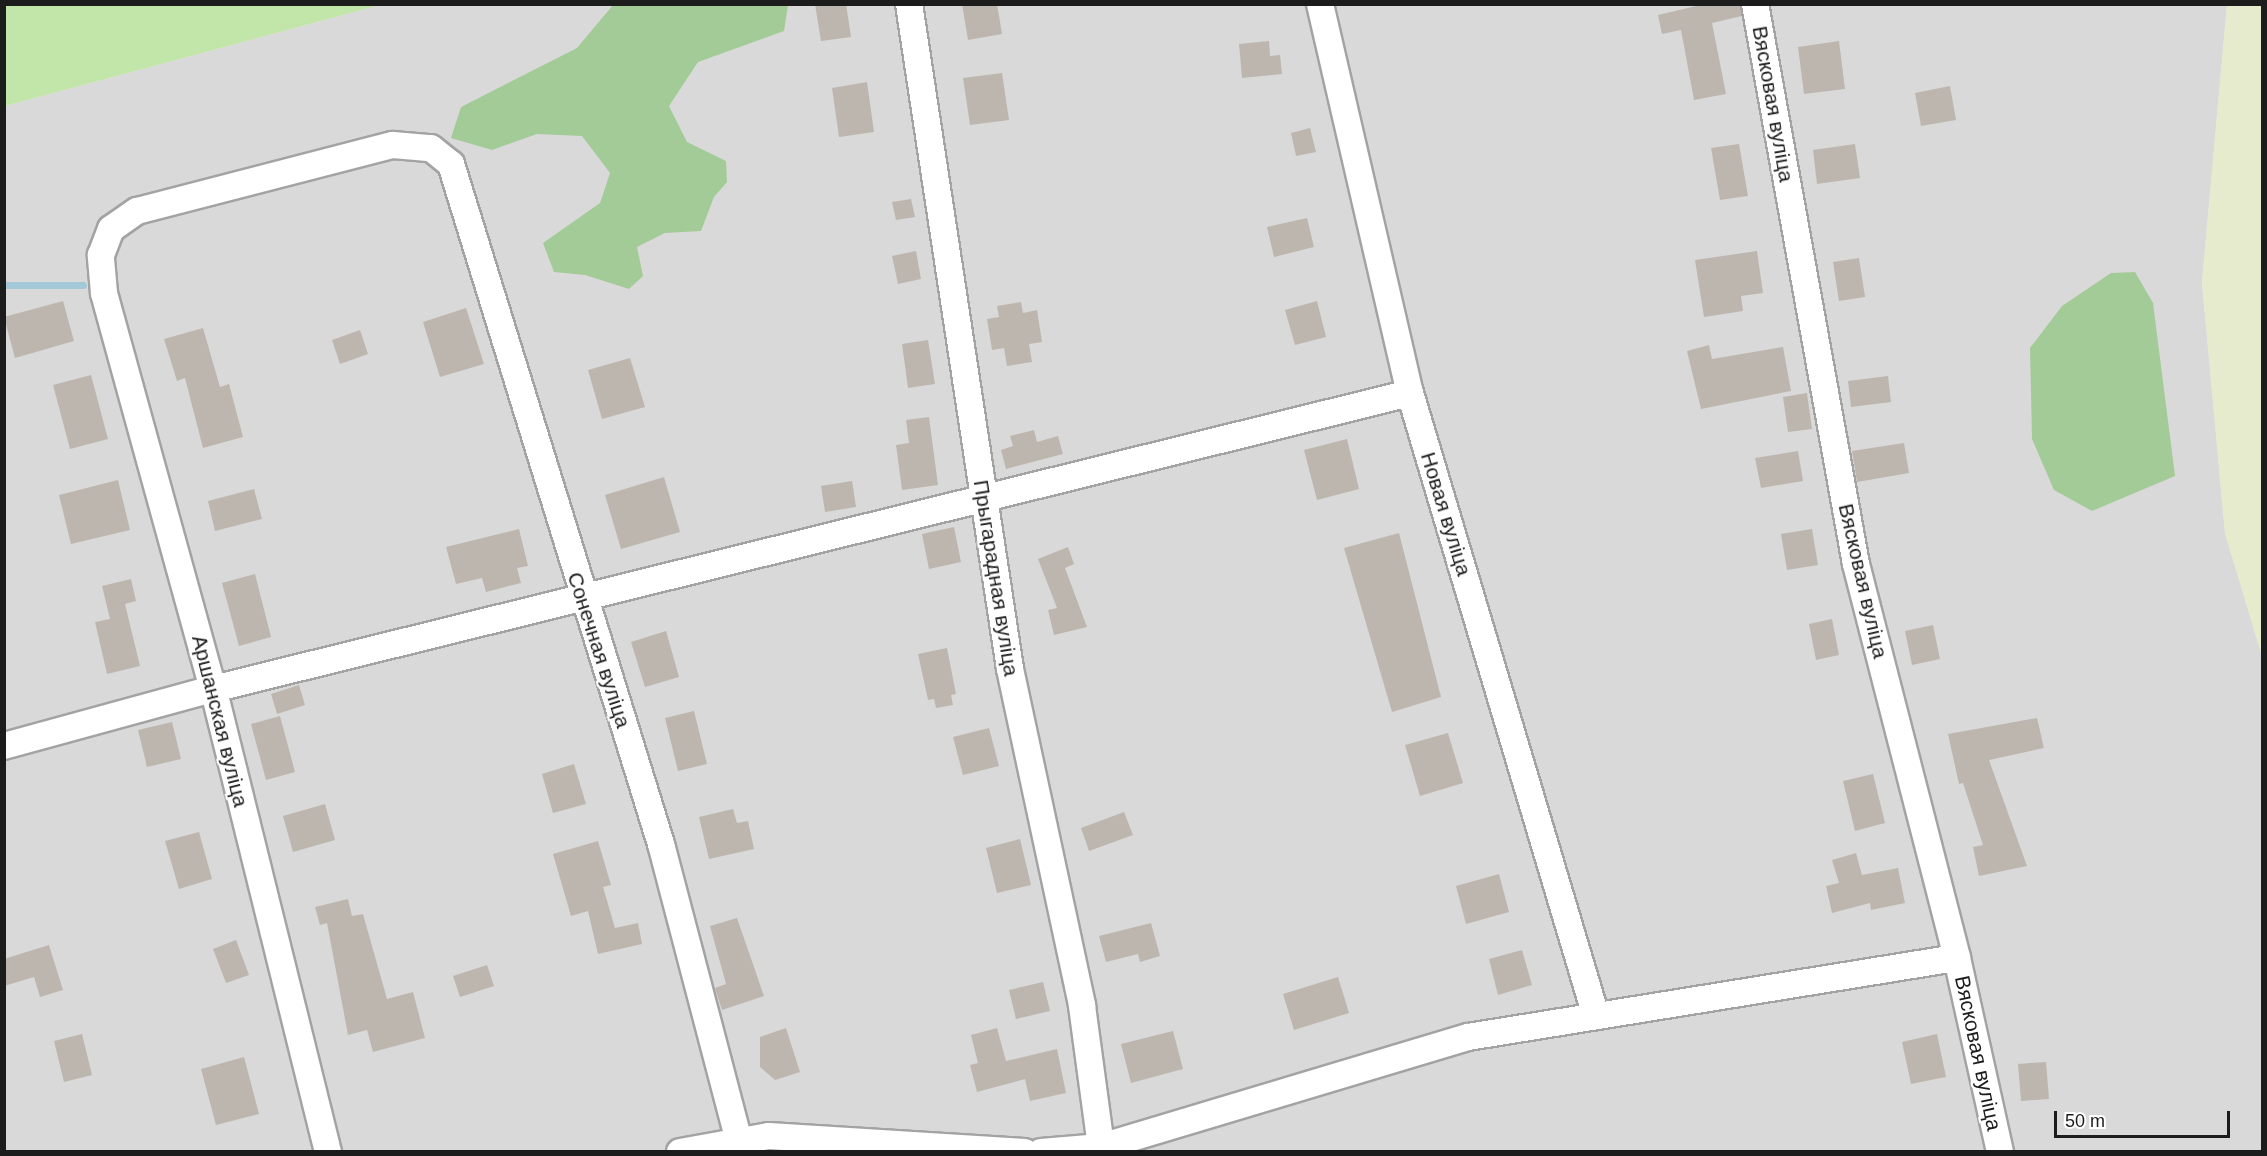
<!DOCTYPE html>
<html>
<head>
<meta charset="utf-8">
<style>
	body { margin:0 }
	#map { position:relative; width:2267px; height:1156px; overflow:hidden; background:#edeae2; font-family:Arial,sans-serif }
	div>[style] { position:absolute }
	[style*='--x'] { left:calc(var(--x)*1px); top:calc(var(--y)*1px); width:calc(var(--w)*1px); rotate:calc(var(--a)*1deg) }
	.residential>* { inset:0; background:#dad9d9 }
	.farmland>* { inset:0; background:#e7ebcd }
	.grass>* { inset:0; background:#c2e6a9 }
	.forest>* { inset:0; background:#a3cb98 }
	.stream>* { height:7px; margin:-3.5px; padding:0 3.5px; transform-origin:3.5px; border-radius:3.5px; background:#a3c9d9 }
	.building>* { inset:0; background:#bdb6ae }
	.roads { filter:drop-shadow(2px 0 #a3a3a3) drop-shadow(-2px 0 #a3a3a3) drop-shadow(0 2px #a3a3a3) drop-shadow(0 -2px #a3a3a3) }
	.street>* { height:26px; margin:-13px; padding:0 13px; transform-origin:13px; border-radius:13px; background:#fff }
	span { translate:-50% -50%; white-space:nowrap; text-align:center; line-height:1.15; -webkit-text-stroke:4.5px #fff; paint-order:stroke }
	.street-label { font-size:21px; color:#1c1c1c }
	.frame { position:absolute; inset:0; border:6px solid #1c1c1c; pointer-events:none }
	.scale { position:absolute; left:2054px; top:1111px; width:176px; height:27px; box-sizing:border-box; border:3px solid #1c1c1c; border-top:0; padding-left:8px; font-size:18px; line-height:21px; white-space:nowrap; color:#1c1c1c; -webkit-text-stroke:4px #fff; paint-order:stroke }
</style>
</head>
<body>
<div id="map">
	<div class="residential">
		<i style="clip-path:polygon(380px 5px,2227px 5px,2202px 282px,2225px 533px,2262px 656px,2262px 1151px,5px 1152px,5px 106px)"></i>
	</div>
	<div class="farmland">
		<i style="clip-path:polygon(2227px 5px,2262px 5px,2262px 656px,2225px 533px,2202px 282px)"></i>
	</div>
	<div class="grass">
		<i style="clip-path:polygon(5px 4px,380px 4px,380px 5px,5px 106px)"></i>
	</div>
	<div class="forest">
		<i style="clip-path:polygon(613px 5px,788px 5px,784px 31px,698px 62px,669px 106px,687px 142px,726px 161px,727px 182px,714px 197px,701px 231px,665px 233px,637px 247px,643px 276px,629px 289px,585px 275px,554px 272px,543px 243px,600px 203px,610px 173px,582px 136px,537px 134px,492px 150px,451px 138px,461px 107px,577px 48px)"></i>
		<i style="clip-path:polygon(2135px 272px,2153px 303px,2175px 476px,2092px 511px,2054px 490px,2032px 439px,2030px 348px,2062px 306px,2111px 273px)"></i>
	</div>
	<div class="stream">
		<i style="--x:4;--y:285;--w:79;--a:0"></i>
	</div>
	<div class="building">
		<i style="clip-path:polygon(815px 4px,846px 4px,851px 37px,821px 41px)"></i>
		<i style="clip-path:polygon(962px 4px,997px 4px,1002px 34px,968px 40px)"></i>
		<i style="clip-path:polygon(1705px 4px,1740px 4px,1742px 16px,1712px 23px,1726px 94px,1694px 100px,1681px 30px,1662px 34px,1658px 15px)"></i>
		<i style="clip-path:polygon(1269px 41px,1270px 56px,1280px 55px,1282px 74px,1242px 78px,1239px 44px)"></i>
		<i style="clip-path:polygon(1839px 41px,1845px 89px,1804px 94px,1798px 47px)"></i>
		<i style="clip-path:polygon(1002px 73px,1009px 120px,970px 125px,963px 78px)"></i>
		<i style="clip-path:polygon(867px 82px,874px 132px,839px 137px,832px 88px)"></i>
		<i style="clip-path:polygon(1950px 86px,1956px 120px,1921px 126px,1915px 93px)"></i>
		<i style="clip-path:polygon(1310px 128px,1316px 152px,1296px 156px,1291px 133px)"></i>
		<i style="clip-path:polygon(1739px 144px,1748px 196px,1720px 200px,1711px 148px)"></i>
		<i style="clip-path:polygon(1855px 144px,1860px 178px,1817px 184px,1813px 150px)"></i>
		<i style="clip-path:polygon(911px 199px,915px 217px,896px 220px,892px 202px)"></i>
		<i style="clip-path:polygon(1307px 218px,1314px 247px,1274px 257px,1267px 227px)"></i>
		<i style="clip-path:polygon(916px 251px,921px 279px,898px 284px,892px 256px)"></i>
		<i style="clip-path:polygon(1757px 251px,1763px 293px,1741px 296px,1743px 311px,1704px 317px,1695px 260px)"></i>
		<i style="clip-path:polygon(1859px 258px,1865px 297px,1839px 301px,1833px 262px)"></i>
		<i style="clip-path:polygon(63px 301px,74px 341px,15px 358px,4px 317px)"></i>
		<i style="clip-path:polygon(1317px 301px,1326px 337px,1295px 345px,1285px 310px)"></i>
		<i style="clip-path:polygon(1021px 302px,1023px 313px,1037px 310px,1042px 342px,1029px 344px,1032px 362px,1007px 366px,1004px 348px,992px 350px,987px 319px,999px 317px,997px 306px)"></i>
		<i style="clip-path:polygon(466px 308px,484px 364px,440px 377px,423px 322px)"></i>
		<i style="clip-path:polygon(203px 328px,220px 387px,229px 384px,243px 437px,203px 448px,185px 378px,177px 381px,164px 339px)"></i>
		<i style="clip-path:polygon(360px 330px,368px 354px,340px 364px,332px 340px)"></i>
		<i style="clip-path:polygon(928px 340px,935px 384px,908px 388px,902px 344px)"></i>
		<i style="clip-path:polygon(1709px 345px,1712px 359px,1783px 347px,1791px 391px,1701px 409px,1687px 351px)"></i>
		<i style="clip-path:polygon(630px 358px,645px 407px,602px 419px,588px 370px)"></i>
		<i style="clip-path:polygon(91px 375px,108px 439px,70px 449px,53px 385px)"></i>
		<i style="clip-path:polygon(1888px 376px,1891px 402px,1851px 407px,1848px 381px)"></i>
		<i style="clip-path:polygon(1807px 393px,1812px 429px,1788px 432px,1783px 397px)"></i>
		<i style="clip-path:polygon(929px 417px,938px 485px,902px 490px,896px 445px,909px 443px,906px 420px)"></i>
		<i style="clip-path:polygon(1034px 430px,1037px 442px,1058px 436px,1063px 454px,1006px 469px,1001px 450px,1013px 446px,1010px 436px)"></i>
		<i style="clip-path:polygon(1347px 439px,1359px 489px,1317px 500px,1304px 450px)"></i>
		<i style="clip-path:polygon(1904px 443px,1909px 473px,1857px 482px,1852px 451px)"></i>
		<i style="clip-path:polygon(1798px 451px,1803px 481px,1761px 488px,1755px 458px)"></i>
		<i style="clip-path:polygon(664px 477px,680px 532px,621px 549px,605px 495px)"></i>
		<i style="clip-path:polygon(118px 480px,130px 530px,71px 544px,59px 495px)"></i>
		<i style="clip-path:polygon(852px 481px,856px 507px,825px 512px,821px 486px)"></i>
		<i style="clip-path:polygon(254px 489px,262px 519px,215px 531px,208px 501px)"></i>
		<i style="clip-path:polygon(954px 527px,961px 562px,929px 569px,922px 534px)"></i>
		<i style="clip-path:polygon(519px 529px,528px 566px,517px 568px,521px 583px,486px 592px,482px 578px,456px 584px,446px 547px)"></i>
		<i style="clip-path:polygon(1812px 529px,1818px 565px,1787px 570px,1781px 534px)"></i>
		<i style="clip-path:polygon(1399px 533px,1441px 697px,1392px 712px,1344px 548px)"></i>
		<i style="clip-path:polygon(1068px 547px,1074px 564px,1065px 568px,1087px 627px,1054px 635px,1048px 610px,1057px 608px,1038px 559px)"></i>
		<i style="clip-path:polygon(255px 574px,271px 637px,239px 646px,222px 583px)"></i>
		<i style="clip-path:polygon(131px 579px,136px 601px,125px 604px,140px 666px,107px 674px,95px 622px,110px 619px,102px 586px)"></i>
		<i style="clip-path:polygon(1832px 619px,1839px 655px,1816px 660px,1809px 624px)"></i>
		<i style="clip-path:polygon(1933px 625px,1940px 659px,1912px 665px,1905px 631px)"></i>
		<i style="clip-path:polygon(666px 631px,679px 677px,645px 687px,631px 642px)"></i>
		<i style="clip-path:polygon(947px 648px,956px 694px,951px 695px,953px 705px,936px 708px,934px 699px,928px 700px,918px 654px)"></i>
		<i style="clip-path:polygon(299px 685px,305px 705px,277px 714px,271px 694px)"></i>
		<i style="clip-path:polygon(694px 711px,707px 764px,678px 771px,665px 718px)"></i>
		<i style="clip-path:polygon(280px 716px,295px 772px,266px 780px,251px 724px)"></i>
		<i style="clip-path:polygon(2037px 718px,2044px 748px,1989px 760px,2027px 866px,1979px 876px,1973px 847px,1983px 845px,1963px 783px,1959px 784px,1948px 734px)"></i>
		<i style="clip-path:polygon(172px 722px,181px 759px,147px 767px,138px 730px)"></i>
		<i style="clip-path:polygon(989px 728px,999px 766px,963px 775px,953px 737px)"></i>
		<i style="clip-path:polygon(1448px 733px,1463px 783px,1420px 796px,1405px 745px)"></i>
		<i style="clip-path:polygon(574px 764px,586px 804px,553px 813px,542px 774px)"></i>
		<i style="clip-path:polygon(1873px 774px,1885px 823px,1855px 831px,1843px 781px)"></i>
		<i style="clip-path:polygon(325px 804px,335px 840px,293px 852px,283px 816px)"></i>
		<i style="clip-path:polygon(733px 809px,737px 823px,748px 821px,754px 849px,709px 859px,699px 817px)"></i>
		<i style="clip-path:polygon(1124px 812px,1133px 835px,1089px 851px,1081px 828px)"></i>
		<i style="clip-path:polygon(199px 832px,212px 879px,179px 889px,165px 841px)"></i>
		<i style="clip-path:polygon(1020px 839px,1031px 885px,997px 893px,986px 848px)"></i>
		<i style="clip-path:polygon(598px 841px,611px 885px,603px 887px,615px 928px,638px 923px,642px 944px,598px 954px,588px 911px,571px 916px,553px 854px)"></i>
		<i style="clip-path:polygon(1856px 853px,1862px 875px,1898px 868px,1905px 903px,1871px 910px,1870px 903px,1832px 913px,1826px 886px,1839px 883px,1832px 860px)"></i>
		<i style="clip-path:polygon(1499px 874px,1509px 912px,1466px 924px,1456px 886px)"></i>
		<i style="clip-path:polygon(348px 899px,352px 916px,363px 914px,387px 999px,413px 992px,425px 1038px,373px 1052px,367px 1030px,348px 1035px,327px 923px,320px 925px,315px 907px)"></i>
		<i style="clip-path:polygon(737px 918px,764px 996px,722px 1010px,715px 988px,726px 984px,710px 926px)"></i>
		<i style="clip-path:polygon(1151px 923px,1160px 956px,1140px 962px,1138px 954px,1106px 962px,1099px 936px)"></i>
		<i style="clip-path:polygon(236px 940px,249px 975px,226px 983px,213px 949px)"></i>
		<i style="clip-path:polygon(49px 945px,63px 990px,40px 997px,34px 977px,4px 986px,4px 959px)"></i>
		<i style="clip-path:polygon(1522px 950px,1532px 985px,1498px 995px,1489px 959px)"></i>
		<i style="clip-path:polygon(487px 965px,494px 986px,460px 997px,453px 976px)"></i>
		<i style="clip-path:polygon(1338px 977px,1349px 1013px,1294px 1030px,1283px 994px)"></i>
		<i style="clip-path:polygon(1043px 982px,1050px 1011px,1016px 1019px,1009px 990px)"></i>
		<i style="clip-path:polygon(786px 1028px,800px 1072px,775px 1080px,760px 1067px,760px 1037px)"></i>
		<i style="clip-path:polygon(997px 1028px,1006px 1061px,1057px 1049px,1066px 1093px,1030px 1101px,1025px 1079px,977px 1092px,970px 1065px,978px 1063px,971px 1035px)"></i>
		<i style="clip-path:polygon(1173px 1031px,1183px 1069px,1131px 1083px,1121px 1044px)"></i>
		<i style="clip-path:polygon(82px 1034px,92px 1075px,64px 1082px,54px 1041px)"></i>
		<i style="clip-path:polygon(1937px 1034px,1946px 1077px,1911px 1084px,1902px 1042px)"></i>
		<i style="clip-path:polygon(244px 1057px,259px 1114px,216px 1125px,201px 1069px)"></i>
		<i style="clip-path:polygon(2046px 1062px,2049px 1099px,2021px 1101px,2018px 1064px)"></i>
	</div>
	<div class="roads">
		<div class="street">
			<i style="--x:909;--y:4;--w:673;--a:81.36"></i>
			<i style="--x:1010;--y:669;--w:345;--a:77.9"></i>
			<i style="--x:1082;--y:1006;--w:142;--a:82.3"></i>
			<i style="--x:1320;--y:4;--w:399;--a:77"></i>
			<i style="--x:1410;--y:393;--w:650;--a:73.38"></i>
			<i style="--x:1755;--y:4;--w:569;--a:79.78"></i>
			<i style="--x:1856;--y:564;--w:407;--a:75.6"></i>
			<i style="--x:1957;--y:958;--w:199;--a:77.5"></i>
			<i style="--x:4;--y:746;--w:217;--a:-15.3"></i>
			<i style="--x:213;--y:689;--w:1233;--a:-13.89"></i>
			<i style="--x:328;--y:1152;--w:477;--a:-103.9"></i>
			<i style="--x:213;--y:689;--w:411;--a:-105.4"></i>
			<i style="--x:104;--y:293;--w:38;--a:-95"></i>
			<i style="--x:101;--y:255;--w:28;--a:-69"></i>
			<i style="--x:111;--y:229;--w:32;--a:-35"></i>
			<i style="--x:137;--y:211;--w:264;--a:-14.5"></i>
			<i style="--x:393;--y:145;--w:38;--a:5"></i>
			<i style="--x:431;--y:148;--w:26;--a:39"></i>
			<i style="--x:451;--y:164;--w:712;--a:72.84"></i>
			<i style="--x:661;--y:844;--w:304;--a:75.3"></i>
			<i style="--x:680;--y:1152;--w:90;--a:-10.2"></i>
			<i style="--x:769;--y:1136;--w:256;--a:3.6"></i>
			<i style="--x:1041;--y:1152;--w:60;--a:-4.8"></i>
			<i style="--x:1101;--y:1147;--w:383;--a:-16.7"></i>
			<i style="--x:1468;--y:1037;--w:495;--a:-9.2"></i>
		</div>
	</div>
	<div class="street-label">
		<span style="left:1773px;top:104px;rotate:80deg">Вясковая вуліца</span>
		<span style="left:1446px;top:514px;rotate:73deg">Новая вуліца</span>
		<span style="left:996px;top:578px;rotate:81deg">Прыгарадная вуліца</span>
		<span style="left:1863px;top:581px;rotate:77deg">Вясковая вуліца</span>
		<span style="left:599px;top:650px;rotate:72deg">Сонечная вуліца</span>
		<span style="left:220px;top:721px;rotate:76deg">Аршанская вуліца</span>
		<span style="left:1978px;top:1053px;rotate:78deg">Вясковая вуліца</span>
	</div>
	<div class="frame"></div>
	<div class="scale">50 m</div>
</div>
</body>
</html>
